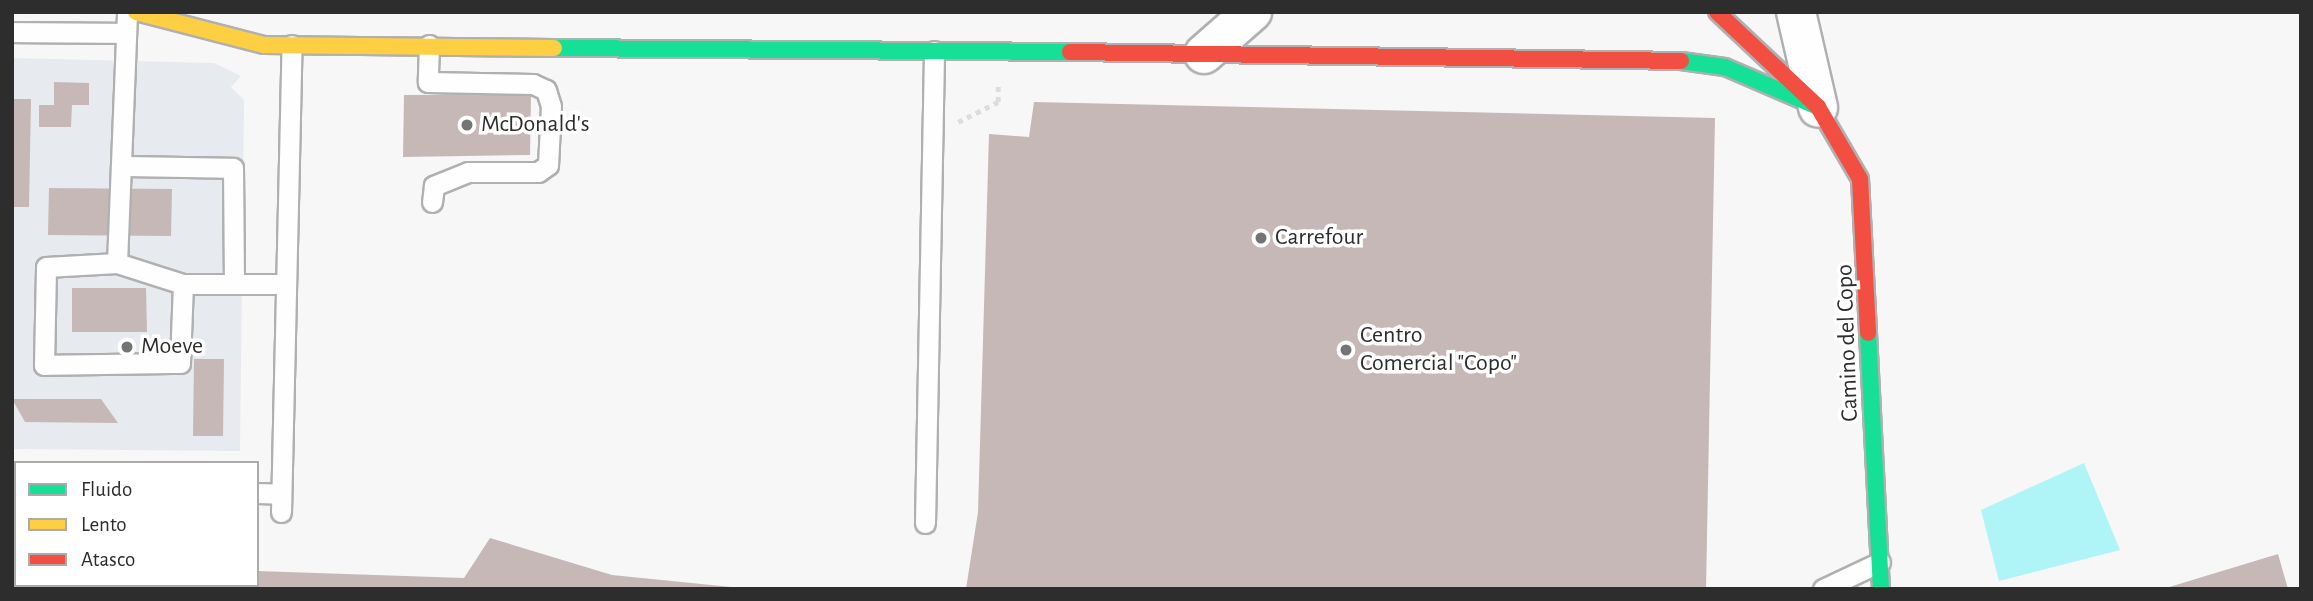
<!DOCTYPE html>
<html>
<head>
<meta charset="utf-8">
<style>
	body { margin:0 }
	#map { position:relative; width:2313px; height:601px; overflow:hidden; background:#f7f7f8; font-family:"Alegreya Sans",sans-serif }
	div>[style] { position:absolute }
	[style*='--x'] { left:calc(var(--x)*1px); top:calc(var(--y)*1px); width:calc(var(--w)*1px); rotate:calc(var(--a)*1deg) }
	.built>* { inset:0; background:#e7eaee }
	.water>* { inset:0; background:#aff4f7 }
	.building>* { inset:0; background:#c6b8b7 }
	.path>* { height:4.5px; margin-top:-2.25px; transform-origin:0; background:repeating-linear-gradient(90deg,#ddddde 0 5px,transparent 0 10px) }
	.roads { filter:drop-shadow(2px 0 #b0b0b1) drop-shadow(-2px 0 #b0b0b1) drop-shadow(0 2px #b0b0b1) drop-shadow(0 -2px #b0b0b1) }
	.lane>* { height:19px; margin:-9.5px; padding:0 9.5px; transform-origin:9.5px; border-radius:9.5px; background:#fefefe }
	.street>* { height:38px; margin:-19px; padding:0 19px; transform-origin:19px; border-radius:19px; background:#fefefe }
	.fast>* { height:16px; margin:-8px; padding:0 8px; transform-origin:8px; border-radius:8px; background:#16e098 }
	.slow>* { height:16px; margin:-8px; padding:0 8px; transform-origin:8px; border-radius:8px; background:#ffcf43 }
	.jam>* { height:16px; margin:-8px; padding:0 8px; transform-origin:8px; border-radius:8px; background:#f24e42 }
	.dots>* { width:19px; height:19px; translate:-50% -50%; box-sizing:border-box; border:4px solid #fff; border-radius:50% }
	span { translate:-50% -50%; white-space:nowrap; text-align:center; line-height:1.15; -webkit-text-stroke:7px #fff; paint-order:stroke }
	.poi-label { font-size:24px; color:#2d2d2e }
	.left { translate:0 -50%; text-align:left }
	.street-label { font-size:24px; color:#2d2d2e }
	.frame { position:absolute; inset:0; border:14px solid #2d2d2e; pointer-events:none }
	.legend { position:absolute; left:14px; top:461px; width:245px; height:126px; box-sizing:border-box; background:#fff; border:2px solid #ababab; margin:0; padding:9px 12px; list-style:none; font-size:21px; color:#2d2d2e }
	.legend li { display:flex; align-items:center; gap:14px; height:35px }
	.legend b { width:35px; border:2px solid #ababab }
</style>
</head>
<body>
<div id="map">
	<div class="built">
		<i style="clip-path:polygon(12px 58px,214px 63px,241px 76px,231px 87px,244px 100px,240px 451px,12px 449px)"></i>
	</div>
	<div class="water">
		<i style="clip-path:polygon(2084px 463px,2120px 550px,1999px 581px,1981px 510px)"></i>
	</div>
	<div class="building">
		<i style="clip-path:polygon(54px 82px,89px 83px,89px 105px,72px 105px,71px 127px,39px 127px,39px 105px,54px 105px)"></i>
		<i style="clip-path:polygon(531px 94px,530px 155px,403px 157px,404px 95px)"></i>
		<i style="clip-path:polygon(12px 99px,31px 99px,29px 207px,12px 207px)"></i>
		<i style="clip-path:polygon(1034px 102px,1715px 118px,1706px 589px,966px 589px,978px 512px,989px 134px,1029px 137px)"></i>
		<i style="clip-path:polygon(49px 188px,172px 189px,171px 236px,48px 235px)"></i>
		<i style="clip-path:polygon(72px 288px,146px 288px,147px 332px,72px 332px)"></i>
		<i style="clip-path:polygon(194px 359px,224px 359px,223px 436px,193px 436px)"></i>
		<i style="clip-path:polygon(12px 399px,101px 399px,118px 423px,25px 422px)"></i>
		<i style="clip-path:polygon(12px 514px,16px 585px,257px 585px,257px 571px,464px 578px,490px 538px,612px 575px,751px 589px,12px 589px)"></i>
		<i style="clip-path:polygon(2278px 554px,2288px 589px,2166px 589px,2166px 588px)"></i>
	</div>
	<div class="path">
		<i style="--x:958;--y:122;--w:45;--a:-26.6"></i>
		<i style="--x:998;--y:102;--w:16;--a:-90"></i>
	</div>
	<div class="roads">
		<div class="lane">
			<i style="--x:12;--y:32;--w:114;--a:0.5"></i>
			<i style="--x:429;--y:45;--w:37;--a:92"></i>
			<i style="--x:428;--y:82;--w:105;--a:1.1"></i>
			<i style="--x:533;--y:84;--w:14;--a:25"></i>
			<i style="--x:546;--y:90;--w:17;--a:73"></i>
			<i style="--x:551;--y:106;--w:59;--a:92.9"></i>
			<i style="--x:548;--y:165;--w:12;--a:145"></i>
			<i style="--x:538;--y:172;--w:70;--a:180"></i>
			<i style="--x:468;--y:172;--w:37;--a:158"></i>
			<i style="--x:434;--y:186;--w:16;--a:97"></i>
			<i style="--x:121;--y:166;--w:112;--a:1"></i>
			<i style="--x:233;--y:168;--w:116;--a:89.5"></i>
			<i style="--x:117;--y:263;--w:251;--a:-87.7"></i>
			<i style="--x:183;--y:284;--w:79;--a:92.2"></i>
			<i style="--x:180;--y:363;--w:136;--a:179.2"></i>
			<i style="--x:44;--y:365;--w:98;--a:-88.8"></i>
			<i style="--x:46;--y:267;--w:71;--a:-3.2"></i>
			<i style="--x:117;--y:263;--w:69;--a:17.7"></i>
			<i style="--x:183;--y:284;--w:102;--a:0"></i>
			<i style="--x:12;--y:491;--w:4;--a:0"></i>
			<i style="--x:257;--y:493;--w:24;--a:2"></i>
			<i style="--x:281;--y:512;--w:467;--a:-88.7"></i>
			<i style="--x:925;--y:523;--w:472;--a:-88.9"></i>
			<i style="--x:1823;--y:589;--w:63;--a:-25.3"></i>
		</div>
		<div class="street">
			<i style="--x:1796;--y:12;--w:98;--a:77"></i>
			<i style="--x:1204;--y:54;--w:64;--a:-41.2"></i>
		</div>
		<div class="fast">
			<i style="--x:554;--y:48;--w:516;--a:0.44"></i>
			<i style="--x:1681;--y:61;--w:44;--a:7.8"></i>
			<i style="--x:1725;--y:67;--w:101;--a:23.3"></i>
			<i style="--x:1868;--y:333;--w:256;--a:87.1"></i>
		</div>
		<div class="slow">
			<i style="--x:136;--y:12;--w:132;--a:14.5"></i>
			<i style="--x:264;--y:45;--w:290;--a:0.6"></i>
		</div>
		<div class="jam">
			<i style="--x:1717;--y:12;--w:139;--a:43.2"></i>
			<i style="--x:1818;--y:107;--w:83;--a:59.7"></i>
			<i style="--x:1860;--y:179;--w:154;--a:87"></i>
			<i style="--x:1070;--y:52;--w:611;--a:0.84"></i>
		</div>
	</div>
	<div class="dots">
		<i style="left:467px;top:125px;background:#747475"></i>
		<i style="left:1261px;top:238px;background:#747475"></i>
		<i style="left:127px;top:347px;background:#747475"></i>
		<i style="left:1346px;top:350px;background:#747475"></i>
	</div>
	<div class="poi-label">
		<span class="left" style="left:481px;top:125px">McDonald's</span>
		<span class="left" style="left:1275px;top:238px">Carrefour</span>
		<span class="left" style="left:1360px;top:350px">Centro<br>Comercial "Copo"</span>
		<span class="left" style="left:141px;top:347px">Moeve</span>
	</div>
	<div class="street-label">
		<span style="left:1848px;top:343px;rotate:-92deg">Camino del Copo</span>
	</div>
	<div class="frame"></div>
	<ul class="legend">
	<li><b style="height:9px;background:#16e098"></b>Fluido</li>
	<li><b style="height:9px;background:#ffcf43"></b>Lento</li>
	<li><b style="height:9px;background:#f24e42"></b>Atasco</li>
	</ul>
</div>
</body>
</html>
